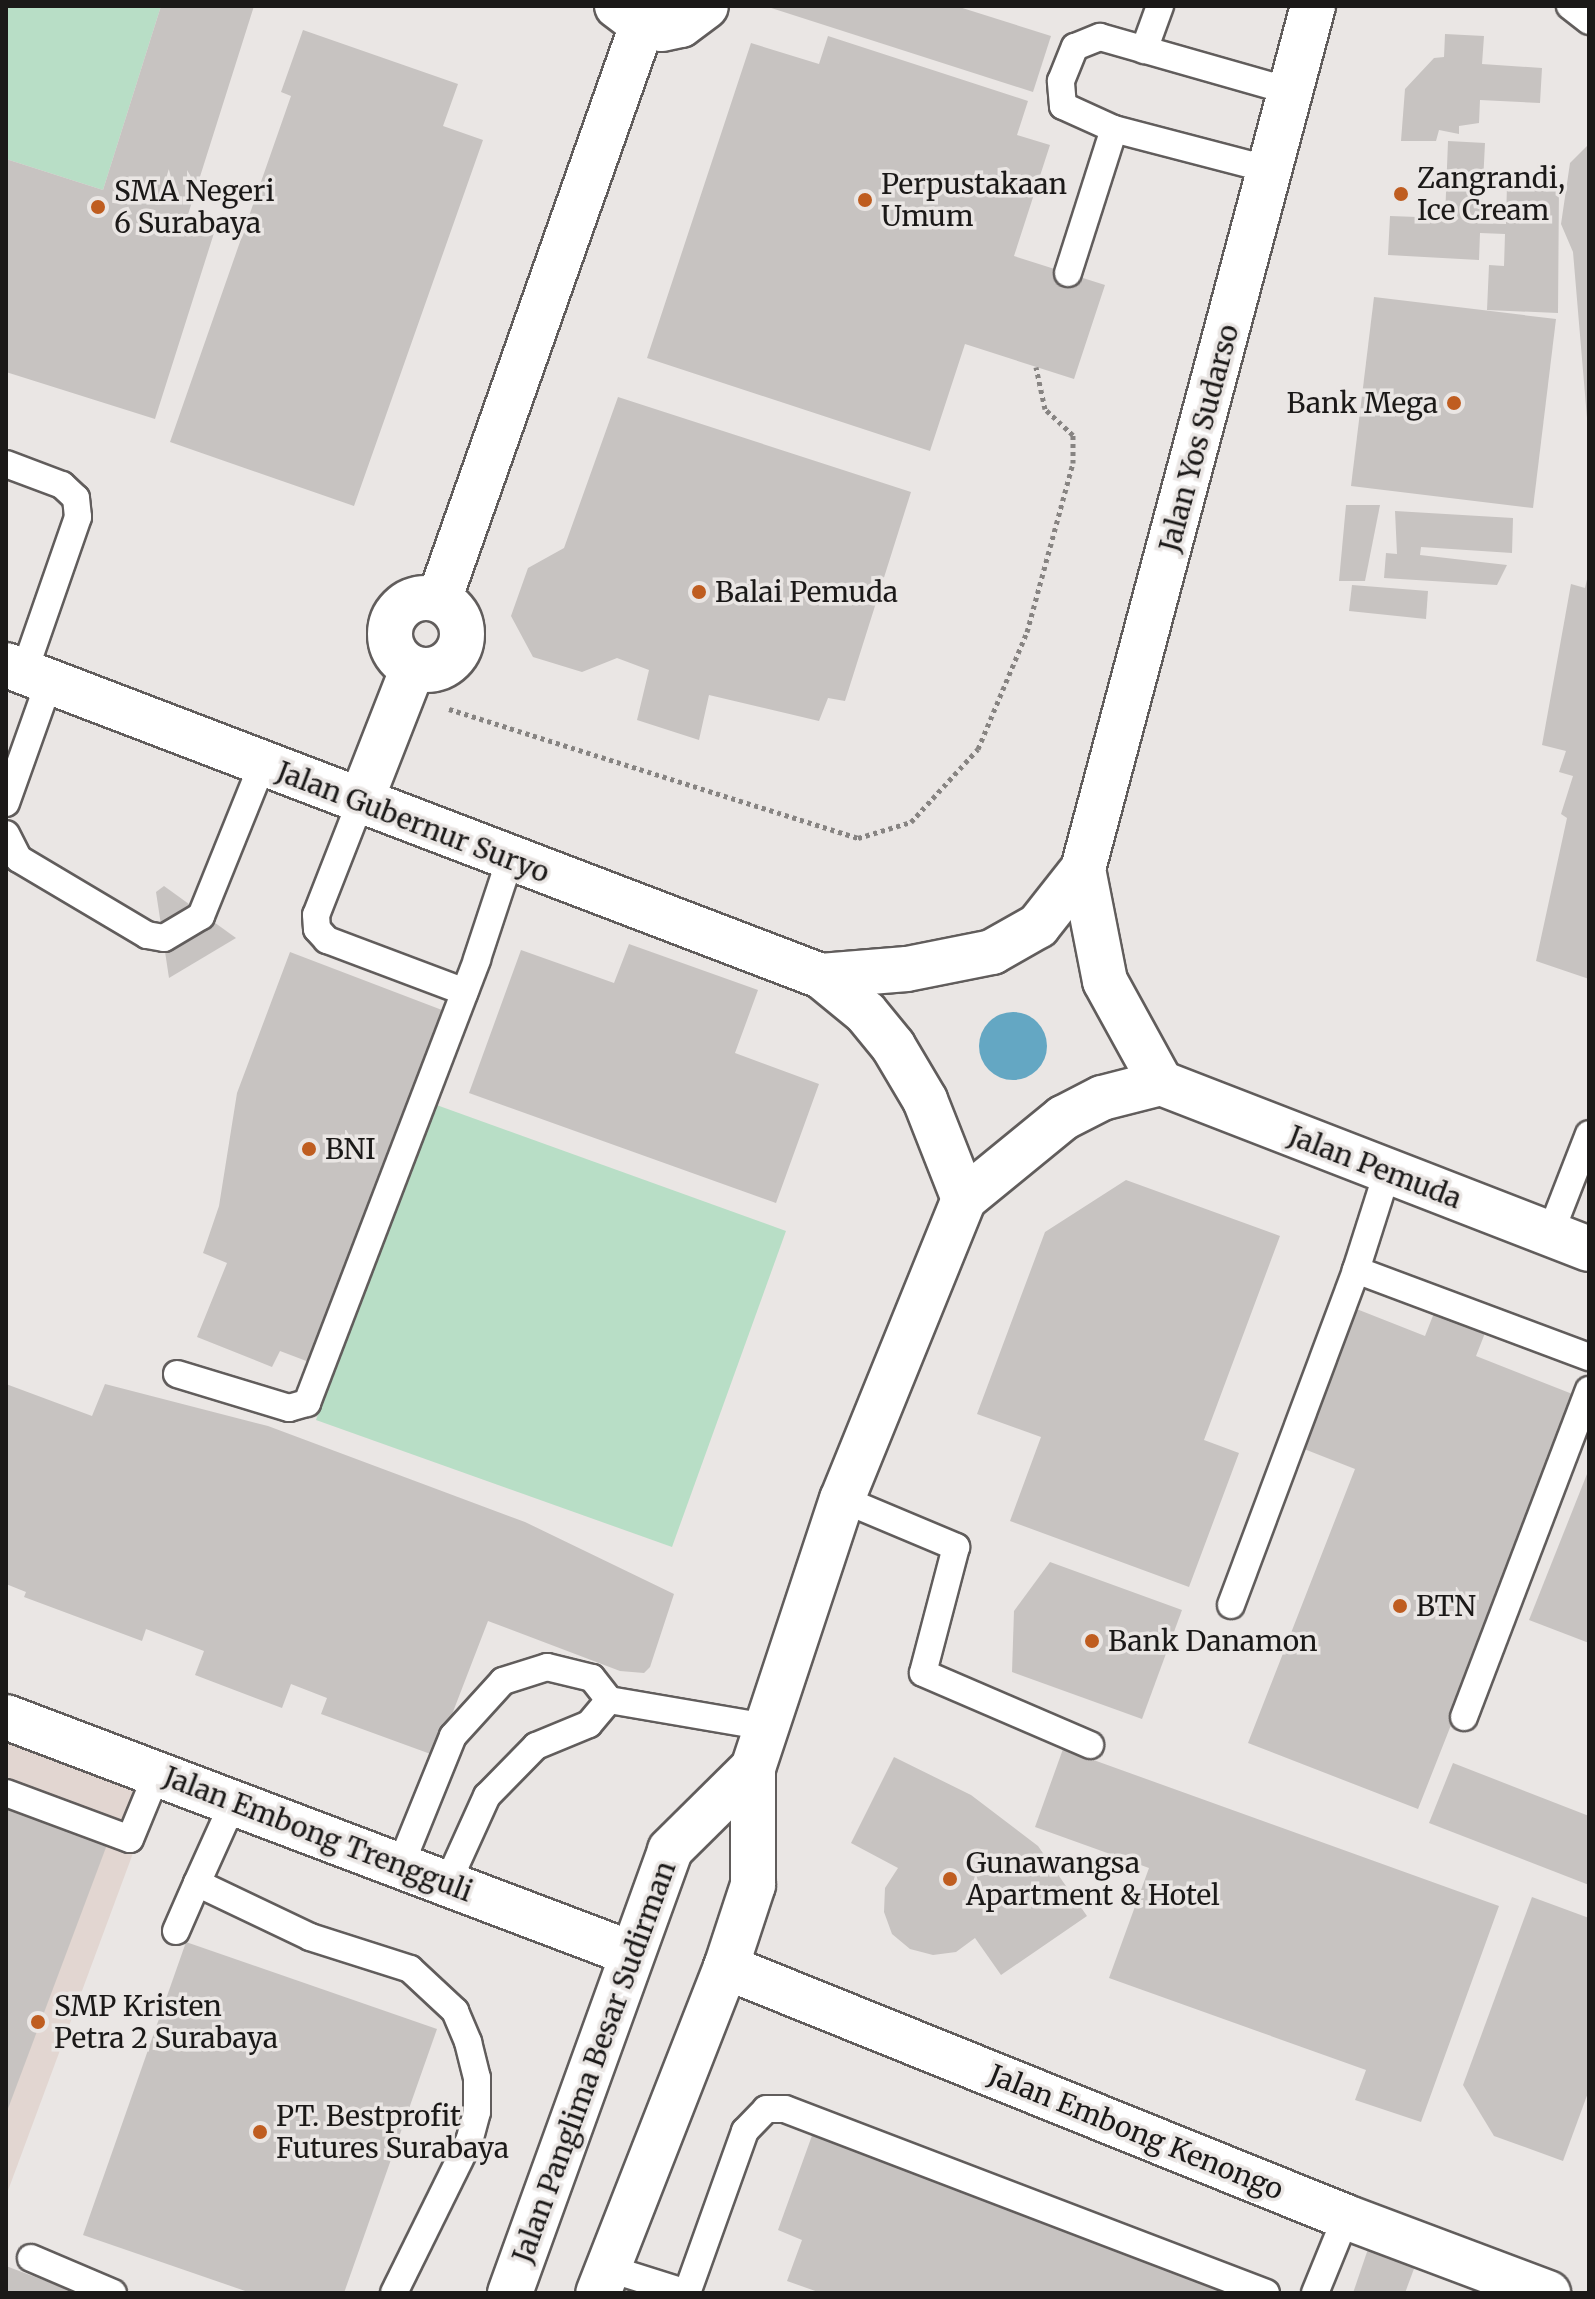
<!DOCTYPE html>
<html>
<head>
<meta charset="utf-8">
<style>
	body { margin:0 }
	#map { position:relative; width:1595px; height:2299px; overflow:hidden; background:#eae6e4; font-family:Merriweather,serif }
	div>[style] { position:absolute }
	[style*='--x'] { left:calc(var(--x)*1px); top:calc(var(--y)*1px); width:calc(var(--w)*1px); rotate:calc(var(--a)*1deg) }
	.built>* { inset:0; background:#e2d6d1 }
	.green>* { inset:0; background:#b8dec6 }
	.water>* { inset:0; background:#64a7c3 }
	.round { border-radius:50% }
	.building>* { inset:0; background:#c7c3c1 }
	.path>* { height:5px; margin-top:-2.5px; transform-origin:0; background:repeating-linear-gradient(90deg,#878482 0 4px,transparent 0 8px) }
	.roads { filter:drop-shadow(2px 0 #615d5c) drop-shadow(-2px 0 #615d5c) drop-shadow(0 2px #615d5c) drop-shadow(0 -2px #615d5c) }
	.lane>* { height:26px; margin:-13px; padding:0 13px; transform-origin:13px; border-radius:13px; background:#fff }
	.street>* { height:44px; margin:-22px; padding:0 22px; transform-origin:22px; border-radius:22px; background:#fff }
	.street>.ring { margin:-22px; padding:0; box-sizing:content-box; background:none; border:44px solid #fff; border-radius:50% }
	.secondary>* { height:44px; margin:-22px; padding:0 22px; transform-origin:22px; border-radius:22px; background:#fff }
	.primary>* { height:44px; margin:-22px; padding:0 22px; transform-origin:22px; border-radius:22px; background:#fff }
	.dots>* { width:22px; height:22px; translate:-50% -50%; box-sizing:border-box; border:4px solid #eae6e4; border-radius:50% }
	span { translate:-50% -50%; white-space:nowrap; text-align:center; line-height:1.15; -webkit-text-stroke:7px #eae6e4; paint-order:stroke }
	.poi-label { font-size:28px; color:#1b1918 }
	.left { translate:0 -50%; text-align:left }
	.right { translate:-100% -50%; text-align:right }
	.street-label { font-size:28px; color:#1b1918 }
	.frame { position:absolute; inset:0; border:8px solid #1b1918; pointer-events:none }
</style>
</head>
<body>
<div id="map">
	<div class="built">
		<i style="clip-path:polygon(6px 1729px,159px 1783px,6px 2196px)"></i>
	</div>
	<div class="green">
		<i style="clip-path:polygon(6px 6px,161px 6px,103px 190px,6px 159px)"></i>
		<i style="clip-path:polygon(431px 1103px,786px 1231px,672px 1547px,316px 1420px)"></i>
	</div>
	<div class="water">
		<i class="round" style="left:979px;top:1012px;width:68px;height:68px"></i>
	</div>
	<div class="building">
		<i style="clip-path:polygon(161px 6px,254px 6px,185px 224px,214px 233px,155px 419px,6px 372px,6px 159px,103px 190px)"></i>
		<i style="clip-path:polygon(765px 6px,956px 6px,1051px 36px,1033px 92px)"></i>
		<i style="clip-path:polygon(303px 30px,458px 84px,443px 126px,483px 140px,354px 506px,170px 442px,291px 96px,281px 92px)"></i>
		<i style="clip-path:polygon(1445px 34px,1484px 36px,1482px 64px,1542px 68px,1540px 103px,1480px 100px,1479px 123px,1459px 126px,1459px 134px,1439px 130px,1436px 141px,1401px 141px,1405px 89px,1434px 58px,1444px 57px)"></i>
		<i style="clip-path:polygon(828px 36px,1028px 101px,1017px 135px,1050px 145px,1014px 256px,1105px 285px,1074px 379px,965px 344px,930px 451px,647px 358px,751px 43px,819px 64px)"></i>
		<i style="clip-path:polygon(1448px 141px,1485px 143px,1481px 223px,1506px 224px,1507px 184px,1559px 186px,1558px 313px,1487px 310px,1489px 265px,1504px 266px,1505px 234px,1480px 233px,1479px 260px,1388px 255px,1390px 216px,1445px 218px)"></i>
		<i style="clip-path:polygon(1589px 144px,1589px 418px,1587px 418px,1573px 252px,1561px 224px,1570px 163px)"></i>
		<i style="clip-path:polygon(1374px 297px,1556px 319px,1533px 508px,1351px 486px)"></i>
		<i style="clip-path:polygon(618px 397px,911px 492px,845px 701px,828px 698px,819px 721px,709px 695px,699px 740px,637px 720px,649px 670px,617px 658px,582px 672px,533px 657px,511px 616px,528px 568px,564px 548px)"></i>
		<i style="clip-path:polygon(1346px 505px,1380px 505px,1365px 581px,1339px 581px)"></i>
		<i style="clip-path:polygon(1395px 511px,1513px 518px,1512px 553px,1421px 547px,1420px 555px,1507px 565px,1497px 585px,1384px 578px,1386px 553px,1397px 554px)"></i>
		<i style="clip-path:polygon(1588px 575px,1589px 576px,1589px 979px,1536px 961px,1567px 818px,1561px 814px,1573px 776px,1559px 772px,1566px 751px,1542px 745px,1571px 584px,1585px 588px)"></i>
		<i style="clip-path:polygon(1352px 585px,1428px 591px,1426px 619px,1349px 611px)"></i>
		<i style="clip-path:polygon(164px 886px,236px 938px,169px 978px,156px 892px)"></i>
		<i style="clip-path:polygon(629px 944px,758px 990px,735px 1053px,819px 1084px,776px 1203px,469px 1093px,521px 950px,614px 983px)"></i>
		<i style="clip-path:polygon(290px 952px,442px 1010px,309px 1362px,280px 1351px,272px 1367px,197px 1337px,227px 1263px,203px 1253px,219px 1206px,237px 1093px)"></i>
		<i style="clip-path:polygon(1126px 1180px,1280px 1236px,1204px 1440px,1239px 1453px,1189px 1587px,1010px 1521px,1041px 1437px,977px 1414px,1045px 1232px)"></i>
		<i style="clip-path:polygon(1354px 1308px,1425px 1336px,1434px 1313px,1485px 1333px,1476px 1356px,1580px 1397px,1418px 1809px,1248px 1743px,1355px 1469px,1299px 1447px)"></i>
		<i style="clip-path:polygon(6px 1384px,92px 1416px,105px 1384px,268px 1426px,525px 1522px,674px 1594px,650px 1667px,644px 1673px,620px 1671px,488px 1621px,436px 1756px,321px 1714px,327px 1698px,291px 1684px,282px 1708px,195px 1675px,204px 1651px,146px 1629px,142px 1641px,24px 1597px,26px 1592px,6px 1584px)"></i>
		<i style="clip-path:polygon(1589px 1469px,1589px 1643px,1529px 1620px)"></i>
		<i style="clip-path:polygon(1050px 1562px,1182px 1610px,1142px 1719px,1012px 1672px,1014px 1611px)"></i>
		<i style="clip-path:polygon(1063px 1749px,1499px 1906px,1421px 2122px,1355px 2100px,1366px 2070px,1109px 1978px,1149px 1868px,1035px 1827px)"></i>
		<i style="clip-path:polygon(894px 1757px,971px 1795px,1038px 1846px,1087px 1916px,1001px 1975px,975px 1938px,956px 1952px,933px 1955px,910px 1949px,892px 1934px,884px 1912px,885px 1888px,898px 1868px,851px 1843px)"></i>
		<i style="clip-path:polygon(1453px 1763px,1589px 1816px,1589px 1885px,1429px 1823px)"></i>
		<i style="clip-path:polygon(6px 1805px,108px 1842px,6px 2114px)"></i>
		<i style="clip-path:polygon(1532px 1897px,1589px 1918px,1589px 2090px,1563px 2161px,1494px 2136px,1463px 2085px)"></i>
		<i style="clip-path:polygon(186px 1942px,437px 2029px,344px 2293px,251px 2293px,83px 2235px)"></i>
		<i style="clip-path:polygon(814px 2130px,1258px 2293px,821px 2293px,787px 2281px,802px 2240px,778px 2230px)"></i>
		<i style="clip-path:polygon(1368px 2249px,1415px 2266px,1405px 2293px,1353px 2293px)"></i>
		<i style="clip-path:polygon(6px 2266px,70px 2290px,69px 2293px,6px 2293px)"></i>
	</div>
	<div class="path">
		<i style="--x:449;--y:709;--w:429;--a:17.5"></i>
		<i style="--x:858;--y:838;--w:55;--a:-16.8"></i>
		<i style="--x:911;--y:822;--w:99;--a:-47.5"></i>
		<i style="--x:978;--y:749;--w:127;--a:-67.3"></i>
		<i style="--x:1027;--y:632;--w:175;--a:-74.8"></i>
		<i style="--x:1073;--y:463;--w:28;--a:-90"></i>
		<i style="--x:1073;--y:435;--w:38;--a:-137"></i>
		<i style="--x:1045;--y:409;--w:43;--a:-102.1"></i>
	</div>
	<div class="roads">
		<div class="lane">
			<i style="--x:1570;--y:6;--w:24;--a:38"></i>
			<i style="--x:1144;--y:50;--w:47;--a:-70"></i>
			<i style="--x:1271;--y:170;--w:162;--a:-165.4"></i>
			<i style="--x:1114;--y:129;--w:56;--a:-155.7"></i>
			<i style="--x:1063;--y:106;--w:25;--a:-95"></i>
			<i style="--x:1061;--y:81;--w:37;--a:-68"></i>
			<i style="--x:1075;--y:47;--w:27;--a:-22"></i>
			<i style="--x:1100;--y:37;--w:198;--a:15.9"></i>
			<i style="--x:1068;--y:273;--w:151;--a:-72.3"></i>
			<i style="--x:6;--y:464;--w:60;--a:20.6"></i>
			<i style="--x:62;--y:485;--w:19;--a:43"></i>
			<i style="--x:76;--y:498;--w:19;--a:84"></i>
			<i style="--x:78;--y:517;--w:164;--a:109.2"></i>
			<i style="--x:6;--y:803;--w:128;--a:-70.4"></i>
			<i style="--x:360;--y:803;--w:120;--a:111.4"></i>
			<i style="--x:316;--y:915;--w:14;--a:86"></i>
			<i style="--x:317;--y:929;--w:15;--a:48"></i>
			<i style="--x:327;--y:940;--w:147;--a:20.6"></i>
			<i style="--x:6;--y:834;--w:28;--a:63"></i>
			<i style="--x:19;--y:859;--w:149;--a:30.7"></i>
			<i style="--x:147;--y:935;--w:17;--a:10"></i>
			<i style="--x:164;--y:938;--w:43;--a:-30.7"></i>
			<i style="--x:201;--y:916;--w:163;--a:-68"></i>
			<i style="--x:1387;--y:1173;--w:102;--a:107.7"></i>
			<i style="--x:1356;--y:1270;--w:249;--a:20.5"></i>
			<i style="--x:1550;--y:1234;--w:107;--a:-68.7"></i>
			<i style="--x:177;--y:1374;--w:117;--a:16.9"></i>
			<i style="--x:289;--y:1408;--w:19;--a:-16"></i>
			<i style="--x:307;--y:1403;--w:475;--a:-69"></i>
			<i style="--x:477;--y:959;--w:105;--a:-71.7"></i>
			<i style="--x:842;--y:1499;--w:124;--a:22.8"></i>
			<i style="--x:956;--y:1547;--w:130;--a:104.7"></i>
			<i style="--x:923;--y:1673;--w:182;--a:23.3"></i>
			<i style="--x:1231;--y:1605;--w:358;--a:-69.5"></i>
			<i style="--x:1464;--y:1717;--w:350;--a:-69.1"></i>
			<i style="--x:6;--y:1793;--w:132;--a:20.4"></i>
			<i style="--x:130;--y:1839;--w:74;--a:-67.6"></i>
			<i style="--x:234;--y:1801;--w:90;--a:114.3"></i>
			<i style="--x:197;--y:1883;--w:125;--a:25.5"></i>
			<i style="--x:310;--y:1937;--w:105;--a:17.7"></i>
			<i style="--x:410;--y:1969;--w:62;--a:43"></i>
			<i style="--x:455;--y:2011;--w:34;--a:67"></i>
			<i style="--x:468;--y:2042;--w:37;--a:76"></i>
			<i style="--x:477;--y:2078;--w:34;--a:90"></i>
			<i style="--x:477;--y:2112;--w:30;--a:105"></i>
			<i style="--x:469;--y:2141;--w:169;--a:116.3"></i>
			<i style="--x:401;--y:1864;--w:138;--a:-67.9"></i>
			<i style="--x:453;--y:1736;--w:74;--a:-47.7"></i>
			<i style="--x:503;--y:1681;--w:46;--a:-17.7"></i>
			<i style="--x:547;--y:1667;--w:46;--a:13.7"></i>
			<i style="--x:592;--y:1678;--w:28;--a:52"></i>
			<i style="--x:609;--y:1700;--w:160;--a:9.7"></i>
			<i style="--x:447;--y:1884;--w:97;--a:-65.6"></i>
			<i style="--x:487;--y:1796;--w:70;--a:-45.6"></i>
			<i style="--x:536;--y:1746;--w:57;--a:-22.5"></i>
			<i style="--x:589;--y:1724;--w:31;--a:-50"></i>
			<i style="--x:176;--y:1931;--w:52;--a:-66.4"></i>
			<i style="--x:31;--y:2258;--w:89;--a:23.1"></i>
			<i style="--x:607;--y:2268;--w:84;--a:17.4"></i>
			<i style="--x:687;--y:2293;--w:172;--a:-70.3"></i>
			<i style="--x:745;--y:2131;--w:30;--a:-46"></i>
			<i style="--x:766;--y:2109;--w:19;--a:0"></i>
			<i style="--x:785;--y:2109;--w:515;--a:20.93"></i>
			<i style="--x:1315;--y:2293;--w:82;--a:-67.8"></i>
		</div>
		<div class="street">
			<i style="--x:617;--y:6;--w:31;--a:37"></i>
			<i style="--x:642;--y:25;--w:20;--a:11"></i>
			<i style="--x:662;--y:29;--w:19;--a:-12"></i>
			<i style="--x:681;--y:25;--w:31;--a:-37"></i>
			<i class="ring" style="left:390px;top:598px;width:28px;height:28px"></i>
			<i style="--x:439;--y:600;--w:610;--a:-70.55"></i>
			<i style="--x:360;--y:803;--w:145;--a:-68.6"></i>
		</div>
		<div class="secondary">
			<i style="--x:821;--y:976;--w:86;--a:-4.7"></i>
			<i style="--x:907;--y:969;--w:87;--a:-11.3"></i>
			<i style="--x:992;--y:952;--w:53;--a:-29.5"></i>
			<i style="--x:1038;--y:926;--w:73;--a:-51.7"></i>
			<i style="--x:1161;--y:1083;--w:116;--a:-118.8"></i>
			<i style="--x:1105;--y:981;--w:114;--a:-101.1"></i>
			<i style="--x:1083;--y:869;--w:893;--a:-75.08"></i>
			<i style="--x:964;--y:1199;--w:128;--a:-39.3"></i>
			<i style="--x:1063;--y:1118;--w:44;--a:-27.1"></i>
			<i style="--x:1102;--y:1098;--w:61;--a:-14.3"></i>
			<i style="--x:1161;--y:1083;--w:459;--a:21.2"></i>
			<i style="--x:6;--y:1717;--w:667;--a:20.72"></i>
			<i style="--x:726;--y:1967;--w:669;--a:21.96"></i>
			<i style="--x:1346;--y:2217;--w:216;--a:20.6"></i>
		</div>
		<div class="primary">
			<i style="--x:6;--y:665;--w:872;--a:20.89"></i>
			<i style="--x:821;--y:976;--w:58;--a:39.4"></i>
			<i style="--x:866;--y:1013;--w:43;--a:50.7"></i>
			<i style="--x:893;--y:1046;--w:63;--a:59.3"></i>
			<i style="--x:925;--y:1100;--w:106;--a:68.5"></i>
			<i style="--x:964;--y:1199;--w:324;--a:112.1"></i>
			<i style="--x:842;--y:1499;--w:283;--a:108.3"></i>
			<i style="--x:753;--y:1768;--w:117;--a:90"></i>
			<i style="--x:753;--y:1885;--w:86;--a:108.2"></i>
			<i style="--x:726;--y:1967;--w:350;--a:111.4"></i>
			<i style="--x:510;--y:2293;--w:471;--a:-70.1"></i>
			<i style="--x:670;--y:1850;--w:117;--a:-44.7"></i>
		</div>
	</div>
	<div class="dots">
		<i style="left:1401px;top:194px;background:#bf5d20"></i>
		<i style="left:865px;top:200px;background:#bf5d20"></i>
		<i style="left:98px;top:207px;background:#bf5d20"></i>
		<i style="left:1454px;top:403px;background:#bf5d20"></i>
		<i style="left:699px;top:592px;background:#bf5d20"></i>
		<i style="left:309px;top:1149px;background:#bf5d20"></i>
		<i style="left:1400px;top:1606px;background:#bf5d20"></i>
		<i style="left:1092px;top:1641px;background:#bf5d20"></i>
		<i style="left:950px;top:1879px;background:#bf5d20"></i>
		<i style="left:38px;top:2022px;background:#bf5d20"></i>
		<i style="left:260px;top:2132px;background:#bf5d20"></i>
	</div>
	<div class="poi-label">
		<span class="left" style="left:1417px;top:194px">Zangrandi,<br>Ice Cream</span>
		<span class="left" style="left:881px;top:200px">Perpustakaan<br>Umum</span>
		<span class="left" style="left:114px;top:207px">SMA Negeri<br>6 Surabaya</span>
		<span class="right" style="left:1438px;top:403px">Bank Mega</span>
		<span class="left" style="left:715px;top:592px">Balai Pemuda</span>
		<span class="left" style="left:325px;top:1149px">BNI</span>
		<span class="left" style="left:1416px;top:1606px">BTN</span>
		<span class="left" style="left:1108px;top:1641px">Bank Danamon</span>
		<span class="left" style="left:966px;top:1879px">Gunawangsa<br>Apartment &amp; Hotel</span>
		<span class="left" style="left:54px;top:2022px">SMP Kristen<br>Petra 2 Surabaya</span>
		<span class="left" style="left:276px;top:2132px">PT. Bestprofit<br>Futures Surabaya</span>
	</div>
	<div class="street-label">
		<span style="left:1199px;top:438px;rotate:-75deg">Jalan Yos Sudarso</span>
		<span style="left:413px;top:822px;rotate:21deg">Jalan Gubernur Suryo</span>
		<span style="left:1375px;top:1167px;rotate:21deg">Jalan Pemuda</span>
		<span style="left:318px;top:1834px;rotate:21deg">Jalan Embong Trengguli</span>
		<span style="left:594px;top:2062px;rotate:-70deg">Jalan Panglima Besar Sudirman</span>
		<span style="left:1136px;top:2132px;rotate:22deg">Jalan Embong Kenongo</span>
	</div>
	<div class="frame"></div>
</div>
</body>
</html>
